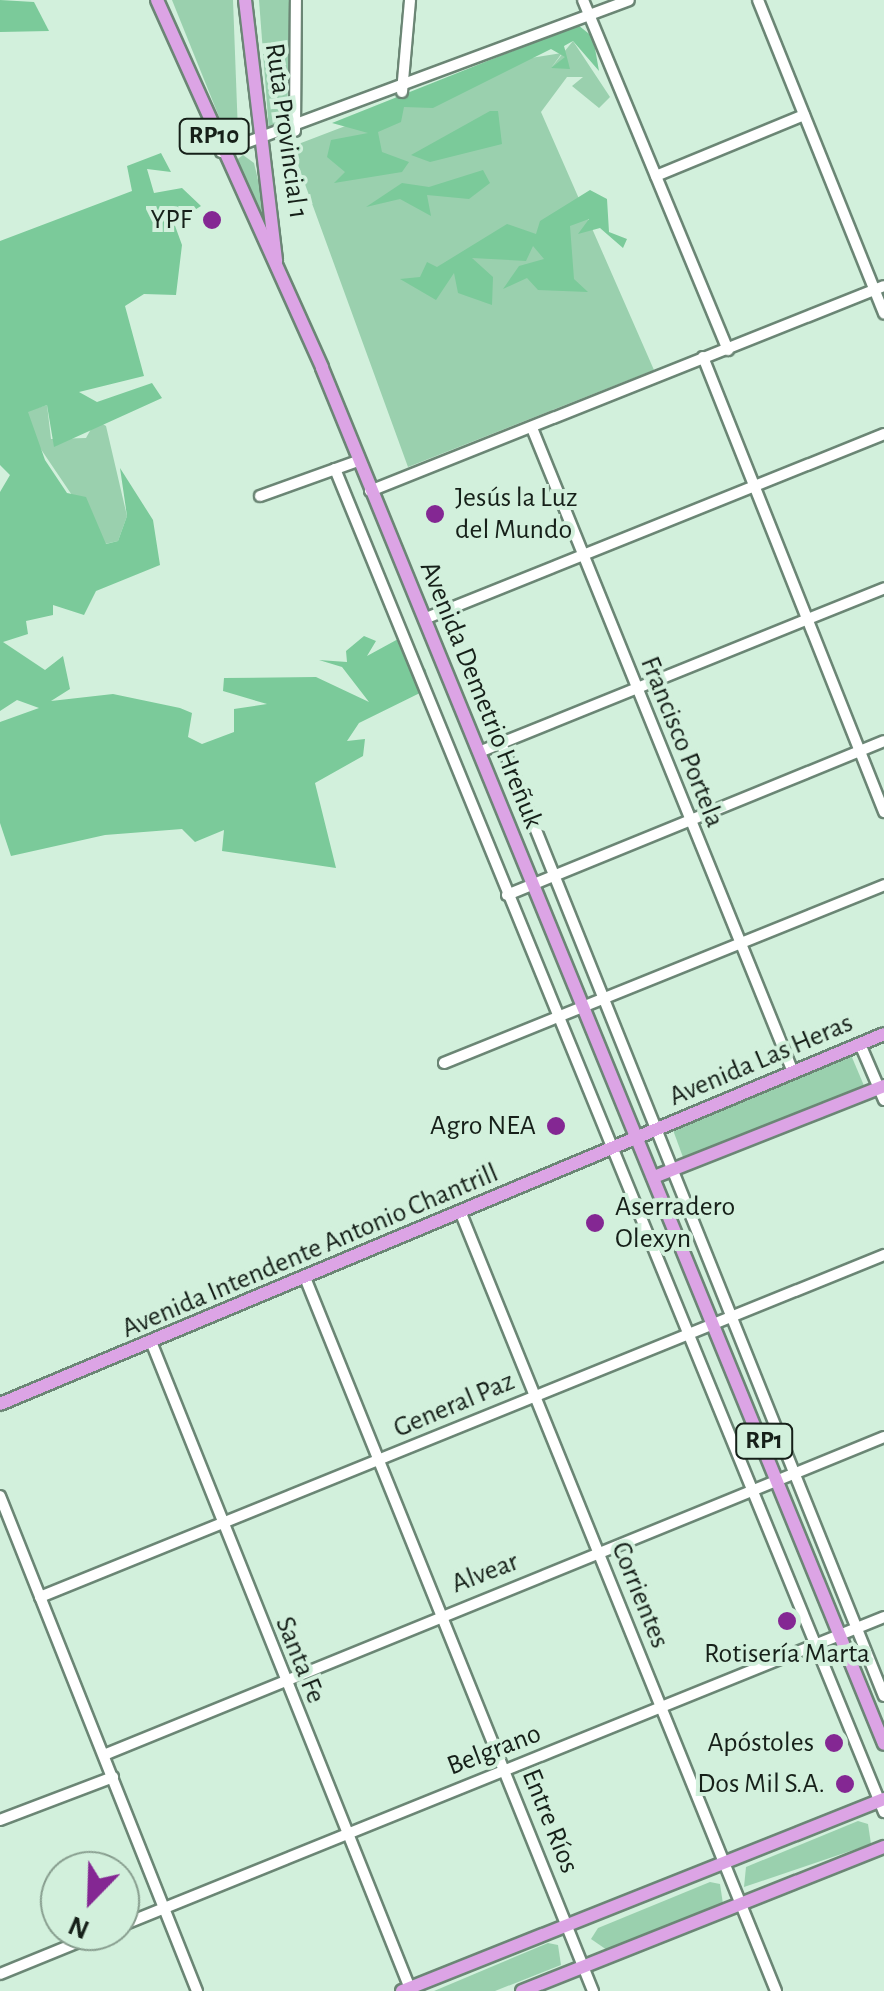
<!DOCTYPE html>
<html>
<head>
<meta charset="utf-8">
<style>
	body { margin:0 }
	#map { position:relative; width:884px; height:1991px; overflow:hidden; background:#d2f0dc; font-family:"Alegreya Sans",sans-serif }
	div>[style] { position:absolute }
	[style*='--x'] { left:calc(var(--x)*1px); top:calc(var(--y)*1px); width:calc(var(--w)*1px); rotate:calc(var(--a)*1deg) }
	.green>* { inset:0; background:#9ad0ae }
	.forest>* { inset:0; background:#7bca9a }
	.roads { filter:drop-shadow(2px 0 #6b8675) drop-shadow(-2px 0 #6b8675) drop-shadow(0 2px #6b8675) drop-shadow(0 -2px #6b8675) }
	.minor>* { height:10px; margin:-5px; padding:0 5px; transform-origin:5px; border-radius:5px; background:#fff }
	.major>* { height:12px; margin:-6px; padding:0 6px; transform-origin:6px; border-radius:6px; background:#dca4e5 }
	.dots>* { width:28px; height:28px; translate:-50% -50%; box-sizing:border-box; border:5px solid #d2f0dc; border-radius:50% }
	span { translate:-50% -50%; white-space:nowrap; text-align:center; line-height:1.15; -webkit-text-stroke:8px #d2f0dc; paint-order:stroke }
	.shield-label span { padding:2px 8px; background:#d2f0dc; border:2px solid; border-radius:8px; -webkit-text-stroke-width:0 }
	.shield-label { font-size:25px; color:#162019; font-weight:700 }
	.street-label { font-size:28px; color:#162019 }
	.poi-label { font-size:28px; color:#162019 }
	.right { translate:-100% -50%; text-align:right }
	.left { translate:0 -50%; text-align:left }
	.north { position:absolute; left:40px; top:1851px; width:100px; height:100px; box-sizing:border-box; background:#d2f0dc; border:2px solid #879d8e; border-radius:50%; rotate:203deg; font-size:28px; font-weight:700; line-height:40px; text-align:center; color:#162019 }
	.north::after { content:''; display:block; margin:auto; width:35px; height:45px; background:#842793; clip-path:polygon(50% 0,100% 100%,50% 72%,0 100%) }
</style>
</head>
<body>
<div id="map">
	<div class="green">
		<i style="clip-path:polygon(172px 0,233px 0,238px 133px,226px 134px)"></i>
		<i style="clip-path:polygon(259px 0,290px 0,287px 124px,269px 131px)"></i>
		<i style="clip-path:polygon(573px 41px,610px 97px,599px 108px,572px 86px,583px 77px,567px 77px,541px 112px,654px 370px,408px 467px,294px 154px,301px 143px,518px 60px,562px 53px,551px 68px)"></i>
		<i style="clip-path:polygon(243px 155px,254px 163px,270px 230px,235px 161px)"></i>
		<i style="clip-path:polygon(47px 405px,51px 439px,86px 438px,96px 420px,106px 426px,127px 516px,118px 541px,105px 544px,32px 436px,27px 411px)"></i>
		<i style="clip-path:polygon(851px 1055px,865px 1088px,684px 1160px,673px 1130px)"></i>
		<i style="clip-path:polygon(858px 1821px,868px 1824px,871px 1844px,744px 1887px,746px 1867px)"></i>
		<i style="clip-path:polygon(710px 1882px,720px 1884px,723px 1904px,607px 1950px,591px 1939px,598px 1928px)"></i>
		<i style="clip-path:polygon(548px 1943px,558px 1945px,561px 1965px,495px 1991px,434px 1991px)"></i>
	</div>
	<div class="forest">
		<i style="clip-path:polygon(0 0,34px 2px,49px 31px,0 32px)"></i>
		<i style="clip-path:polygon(578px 25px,593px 37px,599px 71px,573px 41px,564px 46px,570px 69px,551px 68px,565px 57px,551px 49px,433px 108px,404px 107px,401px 122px,378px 132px,382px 152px,409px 162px,402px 172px,334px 183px,345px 172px,327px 157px,331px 140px,368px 133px,332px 123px)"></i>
		<i style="clip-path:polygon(490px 111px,498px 111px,502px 144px,430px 162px,411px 155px)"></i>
		<i style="clip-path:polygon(161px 153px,171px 172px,147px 169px,154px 193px,182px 188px,201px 206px,174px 223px,182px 245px,176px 295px,144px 294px,125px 306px,144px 376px,79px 392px,97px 402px,152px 383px,162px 398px,54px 447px,47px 405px,28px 412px,45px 460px,67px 493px,86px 497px,106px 544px,118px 541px,127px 516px,120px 468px,153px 520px,160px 565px,96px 591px,84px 615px,53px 605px,53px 615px,26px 621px,28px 634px,3px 642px,45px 670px,63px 656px,70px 689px,51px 701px,113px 694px,180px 708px,192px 713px,188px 737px,202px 744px,234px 732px,234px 709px,267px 704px,223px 691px,224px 678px,316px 677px,369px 702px,342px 667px,319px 660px,347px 662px,346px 651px,364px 636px,376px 641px,367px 656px,400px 638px,426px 670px,428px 689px,359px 723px,347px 741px,365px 739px,363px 756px,315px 783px,336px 868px,222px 851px,224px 830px,195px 842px,182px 829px,105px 835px,11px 856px,0 823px,0 722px,39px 708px,17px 700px,0 711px,0 492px,10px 475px,0 465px,0 241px,132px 191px,127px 166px)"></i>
		<i style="clip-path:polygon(483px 170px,490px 183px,469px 199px,427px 195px,431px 216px,400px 199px,366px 207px,402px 183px,429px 187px)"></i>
		<i style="clip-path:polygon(590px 190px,607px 199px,609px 232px,627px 239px,623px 248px,600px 228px,578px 234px,589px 219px,570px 226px,574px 279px,588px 292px,538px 290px,527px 278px,503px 289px,519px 266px,544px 259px,533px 246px,526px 261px,472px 258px,493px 277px,492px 305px,458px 293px,454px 273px,436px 300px,400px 279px,420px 277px,427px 262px,437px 267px,507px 224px,536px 234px,540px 221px)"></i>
	</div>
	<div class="roads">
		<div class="minor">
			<i style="--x:583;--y:0;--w:379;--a:67.5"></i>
			<i style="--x:758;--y:0;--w:338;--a:68.1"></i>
			<i style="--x:402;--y:92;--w:92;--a:-85"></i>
			<i style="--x:295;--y:131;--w:131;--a:-89.6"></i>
			<i style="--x:221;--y:152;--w:435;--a:-20.4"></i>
			<i style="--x:656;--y:176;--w:160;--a:-22.4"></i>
			<i style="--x:703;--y:357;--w:490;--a:68.3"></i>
			<i style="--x:532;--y:428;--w:695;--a:67.94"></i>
			<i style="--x:335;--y:469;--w:1451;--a:67.77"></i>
			<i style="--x:370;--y:491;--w:553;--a:-21.74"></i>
			<i style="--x:260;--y:496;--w:104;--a:-19.7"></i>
			<i style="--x:424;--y:619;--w:496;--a:-21.9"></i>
			<i style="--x:501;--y:743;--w:1027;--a:68.11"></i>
			<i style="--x:479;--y:752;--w:437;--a:-22"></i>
			<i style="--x:507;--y:895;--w:407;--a:-22.2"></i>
			<i style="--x:860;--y:1044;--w:61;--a:66.8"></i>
			<i style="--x:444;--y:1063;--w:475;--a:-22"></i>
			<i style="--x:462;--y:1216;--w:836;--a:67.94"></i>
			<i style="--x:306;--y:1280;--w:767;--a:68.02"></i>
			<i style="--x:152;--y:1344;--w:697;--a:68.18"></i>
			<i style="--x:0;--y:1496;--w:533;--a:68.3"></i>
			<i style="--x:40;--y:1597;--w:911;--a:-22.06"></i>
			<i style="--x:104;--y:1755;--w:842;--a:-22.18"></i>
			<i style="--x:0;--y:1820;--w:121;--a:-20.8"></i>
			<i style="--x:120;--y:1926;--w:824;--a:-22.02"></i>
			<i style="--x:0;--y:1974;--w:114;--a:-22.1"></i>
		</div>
		<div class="major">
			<i style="--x:157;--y:0;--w:403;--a:65.8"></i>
			<i style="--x:322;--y:368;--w:1486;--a:67.78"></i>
			<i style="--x:245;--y:0;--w:263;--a:83.2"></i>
			<i style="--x:654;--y:1177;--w:247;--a:-21.6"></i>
			<i style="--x:0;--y:1404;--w:958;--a:-22.71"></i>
			<i style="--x:402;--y:1991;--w:519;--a:-21.72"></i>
			<i style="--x:522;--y:1991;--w:390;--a:-21.7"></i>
		</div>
	</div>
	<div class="dots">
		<i style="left:212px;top:220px;background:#842793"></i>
		<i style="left:435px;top:514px;background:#842793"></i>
		<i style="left:556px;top:1126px;background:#842793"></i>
		<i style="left:595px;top:1223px;background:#842793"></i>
		<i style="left:787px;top:1621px;background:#842793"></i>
		<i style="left:834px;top:1743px;background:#842793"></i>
		<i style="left:845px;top:1784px;background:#842793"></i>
	</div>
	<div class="shield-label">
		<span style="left:214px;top:136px">RP10</span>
		<span style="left:764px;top:1441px">RP1</span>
	</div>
	<div class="street-label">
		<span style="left:286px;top:131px;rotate:82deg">Ruta Provincial 1</span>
		<span style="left:481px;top:695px;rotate:68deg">Avenida Demetrio Hreñuk</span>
		<span style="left:682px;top:742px;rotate:68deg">Francisco Portela</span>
		<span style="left:761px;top:1060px;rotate:-23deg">Avenida Las Heras</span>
		<span style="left:310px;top:1251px;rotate:-23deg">Avenida Intendente Antonio Chantrill</span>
		<span style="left:454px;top:1405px;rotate:-23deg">General Paz</span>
		<span style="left:485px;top:1573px;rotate:-21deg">Alvear</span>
		<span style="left:640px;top:1595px;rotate:68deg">Corrientes</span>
		<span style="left:300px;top:1660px;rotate:68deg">Santa Fe</span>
		<span style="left:494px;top:1750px;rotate:-21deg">Belgrano</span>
		<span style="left:550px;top:1821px;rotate:68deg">Entre Ríos</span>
	</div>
	<div class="poi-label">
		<span class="right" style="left:192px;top:220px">YPF</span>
		<span class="left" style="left:455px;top:514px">Jesús la Luz<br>del Mundo</span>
		<span class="right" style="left:536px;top:1126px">Agro NEA</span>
		<span class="left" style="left:615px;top:1223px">Aserradero<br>Olexyn</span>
		<span style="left:787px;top:1654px">Rotisería Marta</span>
		<span class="right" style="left:814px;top:1743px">Apóstoles</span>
		<span class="right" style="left:825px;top:1784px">Dos Mil S.A.</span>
	</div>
	<div class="north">N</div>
</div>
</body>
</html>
